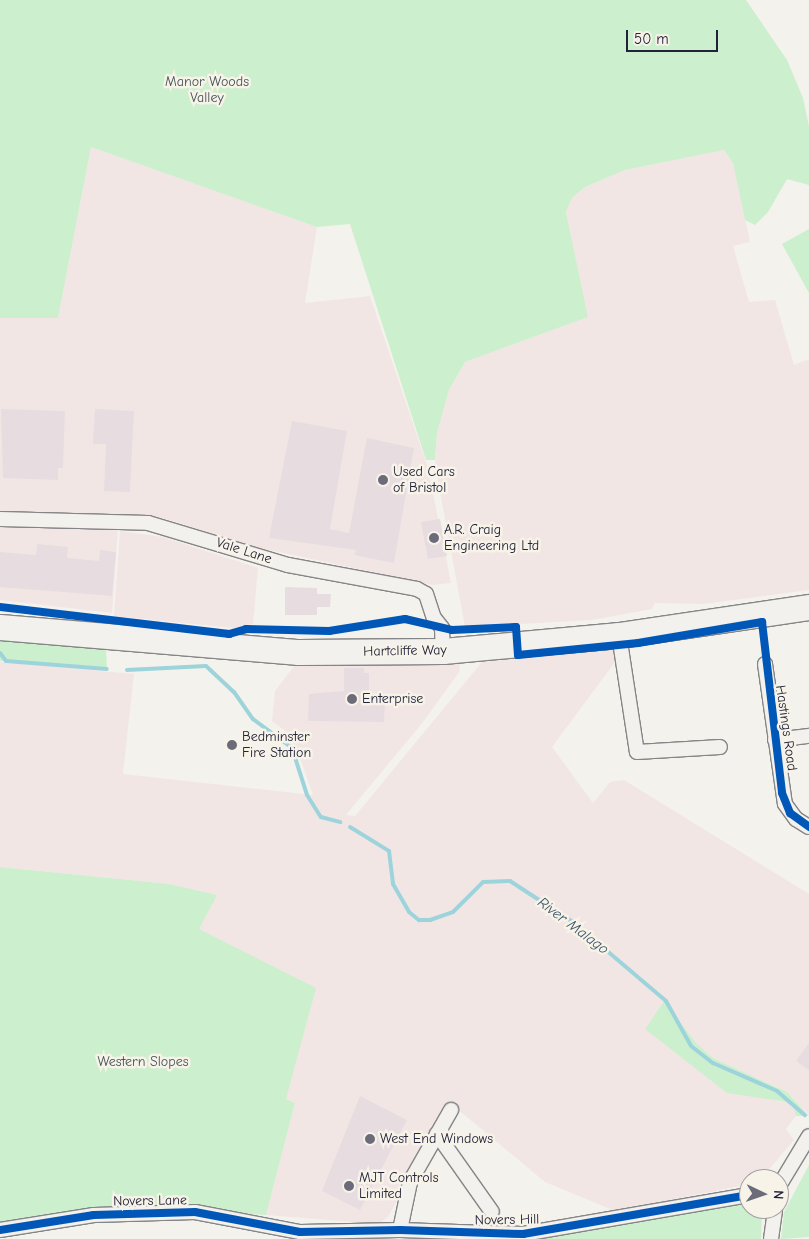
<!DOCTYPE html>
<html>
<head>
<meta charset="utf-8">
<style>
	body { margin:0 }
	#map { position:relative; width:809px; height:1239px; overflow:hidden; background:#f4f2ec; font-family:"Comic Neue",sans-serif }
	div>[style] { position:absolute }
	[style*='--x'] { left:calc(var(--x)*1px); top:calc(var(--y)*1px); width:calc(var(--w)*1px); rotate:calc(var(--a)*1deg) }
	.built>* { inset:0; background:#f2e6e5 }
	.green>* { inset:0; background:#ccefcd }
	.stream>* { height:4px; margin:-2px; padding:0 2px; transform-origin:2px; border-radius:2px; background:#9dd4db }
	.building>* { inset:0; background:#e7dce0 }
	.roads { filter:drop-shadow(1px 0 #858486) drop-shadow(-1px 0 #858486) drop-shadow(0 1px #858486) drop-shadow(0 -1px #858486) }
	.street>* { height:14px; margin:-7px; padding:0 7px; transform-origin:7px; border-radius:7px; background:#f2f1ed }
	.highway>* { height:25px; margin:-12.5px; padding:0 12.5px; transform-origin:12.5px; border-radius:12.5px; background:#f2f1ed }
	.cycleway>* { height:8px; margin:-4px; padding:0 4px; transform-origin:4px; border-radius:4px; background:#0057b8 }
	.dots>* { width:14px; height:14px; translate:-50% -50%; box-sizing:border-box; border:2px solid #f7f3e8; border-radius:50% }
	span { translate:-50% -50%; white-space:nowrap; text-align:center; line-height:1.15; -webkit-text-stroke:5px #f7f3e8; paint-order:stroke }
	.park-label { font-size:14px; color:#445459 }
	.poi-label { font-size:14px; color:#22223b }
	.left { translate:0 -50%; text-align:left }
	.street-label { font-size:14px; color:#22223b }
	.water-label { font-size:15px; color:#3c5469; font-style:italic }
	.north { position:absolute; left:739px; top:1169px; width:50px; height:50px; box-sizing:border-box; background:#f7f3e8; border:1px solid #a29fa3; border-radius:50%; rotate:93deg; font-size:14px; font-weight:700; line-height:20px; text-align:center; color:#22223b }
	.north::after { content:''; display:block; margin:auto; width:18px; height:22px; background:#6c6b79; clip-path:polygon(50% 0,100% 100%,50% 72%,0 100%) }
	.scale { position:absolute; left:626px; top:30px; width:92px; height:22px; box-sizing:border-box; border:2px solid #22223b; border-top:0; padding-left:6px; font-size:15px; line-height:18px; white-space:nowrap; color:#22223b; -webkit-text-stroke:4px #f7f3e8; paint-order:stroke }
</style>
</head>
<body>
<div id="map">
	<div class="built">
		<i style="clip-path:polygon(91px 147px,317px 227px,305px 303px,370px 296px,428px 468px,451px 583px,433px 585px,260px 548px,159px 517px,0 512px,0 318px,58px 318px)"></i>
		<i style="clip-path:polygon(724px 150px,733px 163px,750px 242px,733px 246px,749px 302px,775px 300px,794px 365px,809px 359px,809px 590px,704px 604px,655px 603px,652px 609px,592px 620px,465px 627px,435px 465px,437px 433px,449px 390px,465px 362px,588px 317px,566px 212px,572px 198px,585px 187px,625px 170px)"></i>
		<i style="clip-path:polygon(118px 527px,112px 613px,0 600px,0 528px)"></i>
		<i style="clip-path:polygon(120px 531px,163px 537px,258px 568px,253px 624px,232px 628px,114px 616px)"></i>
		<i style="clip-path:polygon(614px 649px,615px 662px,552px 747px,593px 803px,610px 782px,624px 780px,809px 894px,809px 1115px,787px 1092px,713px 1058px,697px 1044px,664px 1001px,645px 1029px,769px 1099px,793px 1104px,796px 1116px,786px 1129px,794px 1140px,764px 1175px,749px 1179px,745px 1185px,615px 1211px,545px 1182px,450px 1103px,388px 1217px,378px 1224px,266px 1215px,295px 1103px,286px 1099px,198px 929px,216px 895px,169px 884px,0 867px,0 662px,134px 674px,123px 774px,313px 795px,298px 752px,287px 732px,272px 721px,275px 691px,301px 657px,459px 662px,460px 671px,423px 722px,346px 815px,355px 816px,482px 662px)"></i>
	</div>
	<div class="green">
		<i style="clip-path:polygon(0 0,746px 0,787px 60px,803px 98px,809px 127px,809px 185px,787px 179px,768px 212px,755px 225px,745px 220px,733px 163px,724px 150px,625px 170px,585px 187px,572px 198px,566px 212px,588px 317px,465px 362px,449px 390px,437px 433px,435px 460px,426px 460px,350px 224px,317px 227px,91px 147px,58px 318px,0 318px)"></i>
		<i style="clip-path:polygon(809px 229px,809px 293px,782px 244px)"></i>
		<i style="clip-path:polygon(0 638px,106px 649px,107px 669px,0 661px)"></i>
		<i style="clip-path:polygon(0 867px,169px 884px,217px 895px,199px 929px,316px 988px,286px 1099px,295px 1103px,266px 1215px,130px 1206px,0 1227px)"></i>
		<i style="clip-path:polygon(664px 1001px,697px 1044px,713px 1058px,787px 1092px,809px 1116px,796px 1116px,793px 1104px,781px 1101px,727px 1093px,645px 1029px)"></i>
		<i style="clip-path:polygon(809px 1165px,809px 1237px,781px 1239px,784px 1212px)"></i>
		<i style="clip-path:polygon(748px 1201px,749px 1209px,762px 1213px,761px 1239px,537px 1239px)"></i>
	</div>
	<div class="stream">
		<i style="--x:0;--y:653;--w:10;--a:53"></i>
		<i style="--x:6;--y:661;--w:101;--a:4.5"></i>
		<i style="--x:127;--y:670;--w:79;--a:-2.9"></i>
		<i style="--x:206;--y:666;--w:38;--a:43"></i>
		<i style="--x:234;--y:692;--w:33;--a:55"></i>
		<i style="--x:253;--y:719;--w:49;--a:36.6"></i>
		<i style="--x:292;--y:748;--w:49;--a:72.3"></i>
		<i style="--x:307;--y:795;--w:26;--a:58"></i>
		<i style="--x:321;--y:817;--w:20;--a:15"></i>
		<i style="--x:350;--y:827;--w:46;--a:31.6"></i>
		<i style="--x:389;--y:851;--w:33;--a:83"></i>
		<i style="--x:393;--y:884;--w:32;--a:60"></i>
		<i style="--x:409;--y:912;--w:13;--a:39"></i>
		<i style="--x:419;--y:920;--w:11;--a:0"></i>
		<i style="--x:430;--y:920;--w:24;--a:-19"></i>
		<i style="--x:453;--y:912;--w:42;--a:-45"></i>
		<i style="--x:483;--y:882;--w:27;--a:-2"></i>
		<i style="--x:510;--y:881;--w:75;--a:33.1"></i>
		<i style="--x:573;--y:922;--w:122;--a:40.3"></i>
		<i style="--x:666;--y:1001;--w:51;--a:60.9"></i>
		<i style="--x:691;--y:1046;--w:28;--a:38"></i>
		<i style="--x:713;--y:1063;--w:70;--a:23.6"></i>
		<i style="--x:777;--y:1091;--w:37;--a:41"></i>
	</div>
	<div class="building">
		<i style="clip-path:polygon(1px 409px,65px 411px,63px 468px,58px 468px,58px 480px,3px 478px)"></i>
		<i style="clip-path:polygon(95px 409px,134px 411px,130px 492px,104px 491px,106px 444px,93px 444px)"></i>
		<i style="clip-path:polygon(292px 421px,347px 431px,330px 529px,349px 533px,367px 438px,414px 448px,394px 563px,354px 555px,356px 550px,269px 538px)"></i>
		<i style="clip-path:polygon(440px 519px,447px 556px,428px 559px,421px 522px)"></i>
		<i style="clip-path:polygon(37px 544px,68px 547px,67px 558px,99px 561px,100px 550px,116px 552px,112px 596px,0 587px,0 552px,36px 555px)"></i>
		<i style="clip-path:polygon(285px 587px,317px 588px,317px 594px,331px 594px,330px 607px,317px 607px,317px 615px,285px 615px)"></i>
		<i style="clip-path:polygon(344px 668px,364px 668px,364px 673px,369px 673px,369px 692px,373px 692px,373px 704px,385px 704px,384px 722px,308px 721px,309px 694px,344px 691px)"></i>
		<i style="clip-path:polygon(809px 1043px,809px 1070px,796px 1061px)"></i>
		<i style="clip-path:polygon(360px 1096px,407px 1120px,360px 1210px,322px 1191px)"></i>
	</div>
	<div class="roads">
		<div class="street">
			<i style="--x:0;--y:519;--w:148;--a:1.5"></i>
			<i style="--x:148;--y:523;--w:146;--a:16.7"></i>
			<i style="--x:288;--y:565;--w:131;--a:10.5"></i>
			<i style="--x:417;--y:589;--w:10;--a:29"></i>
			<i style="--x:426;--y:594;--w:25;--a:72"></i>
			<i style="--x:434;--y:618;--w:13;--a:51"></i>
			<i style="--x:442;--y:628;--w:23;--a:88"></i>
			<i style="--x:619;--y:635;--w:118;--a:81.3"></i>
			<i style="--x:637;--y:752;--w:83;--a:-3.4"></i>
			<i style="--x:765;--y:664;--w:141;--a:81.9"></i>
			<i style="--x:785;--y:804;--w:19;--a:54"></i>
			<i style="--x:796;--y:819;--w:15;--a:32"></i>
			<i style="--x:775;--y:740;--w:34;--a:-7"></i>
			<i style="--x:437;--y:1134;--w:95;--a:54.8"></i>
			<i style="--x:779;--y:1186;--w:58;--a:-59"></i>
			<i style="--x:0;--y:1230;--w:95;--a:-9.1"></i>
			<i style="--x:94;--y:1215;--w:101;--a:-1.7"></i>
			<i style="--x:195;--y:1212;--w:107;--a:10.8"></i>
			<i style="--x:300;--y:1232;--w:100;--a:-1.1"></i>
			<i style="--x:400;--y:1230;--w:123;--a:1.9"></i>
			<i style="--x:523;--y:1234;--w:229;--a:-9.8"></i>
			<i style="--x:400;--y:1230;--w:49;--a:-78.2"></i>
			<i style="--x:410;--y:1182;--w:83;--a:-60.3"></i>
			<i style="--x:771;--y:1239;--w:30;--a:-82"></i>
		</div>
		<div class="highway">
			<i style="--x:0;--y:627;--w:300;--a:4.8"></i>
			<i style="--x:299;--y:652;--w:144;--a:-0.4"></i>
			<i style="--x:443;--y:651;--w:177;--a:-5.2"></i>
			<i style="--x:619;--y:635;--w:192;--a:-8.4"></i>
		</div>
	</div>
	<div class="cycleway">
		<i style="--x:0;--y:607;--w:231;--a:6.7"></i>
		<i style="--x:229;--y:634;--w:18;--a:-16"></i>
		<i style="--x:246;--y:629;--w:83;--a:1.4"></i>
		<i style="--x:329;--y:631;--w:77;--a:-9"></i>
		<i style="--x:405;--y:619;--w:48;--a:13.2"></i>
		<i style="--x:452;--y:630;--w:64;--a:-2.7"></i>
		<i style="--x:516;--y:627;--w:28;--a:86"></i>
		<i style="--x:518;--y:655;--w:121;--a:-5.7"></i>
		<i style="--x:638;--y:643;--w:126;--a:-9.6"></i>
		<i style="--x:762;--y:622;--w:172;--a:83.3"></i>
		<i style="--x:782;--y:793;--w:22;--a:68"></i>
		<i style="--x:790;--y:813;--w:24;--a:36"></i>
		<i style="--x:0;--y:1230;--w:95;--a:-9.1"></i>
		<i style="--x:94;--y:1215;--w:101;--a:-1.7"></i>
		<i style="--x:195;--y:1212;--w:107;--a:10.8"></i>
		<i style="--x:300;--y:1232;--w:100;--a:-1.1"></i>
		<i style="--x:400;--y:1230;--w:123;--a:1.9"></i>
		<i style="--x:523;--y:1234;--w:229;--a:-9.8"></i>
	</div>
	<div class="dots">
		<i style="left:383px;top:480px;background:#6c6b79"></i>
		<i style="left:434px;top:538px;background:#6c6b79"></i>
		<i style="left:352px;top:699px;background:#6c6b79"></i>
		<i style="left:232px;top:745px;background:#6c6b79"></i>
		<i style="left:370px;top:1139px;background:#6c6b79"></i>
		<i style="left:349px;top:1186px;background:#6c6b79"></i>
	</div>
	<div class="park-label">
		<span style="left:207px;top:90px">Manor Woods<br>Valley</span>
		<span style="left:143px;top:1062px">Western Slopes</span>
	</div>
	<div class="poi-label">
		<span class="left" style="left:393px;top:480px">Used Cars<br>of Bristol</span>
		<span class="left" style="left:444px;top:538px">A.R. Craig<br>Engineering Ltd</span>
		<span class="left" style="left:362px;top:699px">Enterprise</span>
		<span class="left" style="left:242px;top:745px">Bedminster<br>Fire Station</span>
		<span class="left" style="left:380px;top:1139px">West End Windows</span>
		<span class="left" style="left:359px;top:1186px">MJT Controls<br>Limited</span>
	</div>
	<div class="street-label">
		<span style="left:244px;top:551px;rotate:18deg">Vale Lane</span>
		<span style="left:405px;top:651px;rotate:-1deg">Hartcliffe Way</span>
		<span style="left:786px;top:728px;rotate:82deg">Hastings Road</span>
		<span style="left:150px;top:1201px;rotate:-1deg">Novers Lane</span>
		<span style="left:507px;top:1220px;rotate:-1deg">Novers Hill</span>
	</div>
	<div class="water-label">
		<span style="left:573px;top:926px;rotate:37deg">River Malago</span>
	</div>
	<div class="north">N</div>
	<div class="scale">50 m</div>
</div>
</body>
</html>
